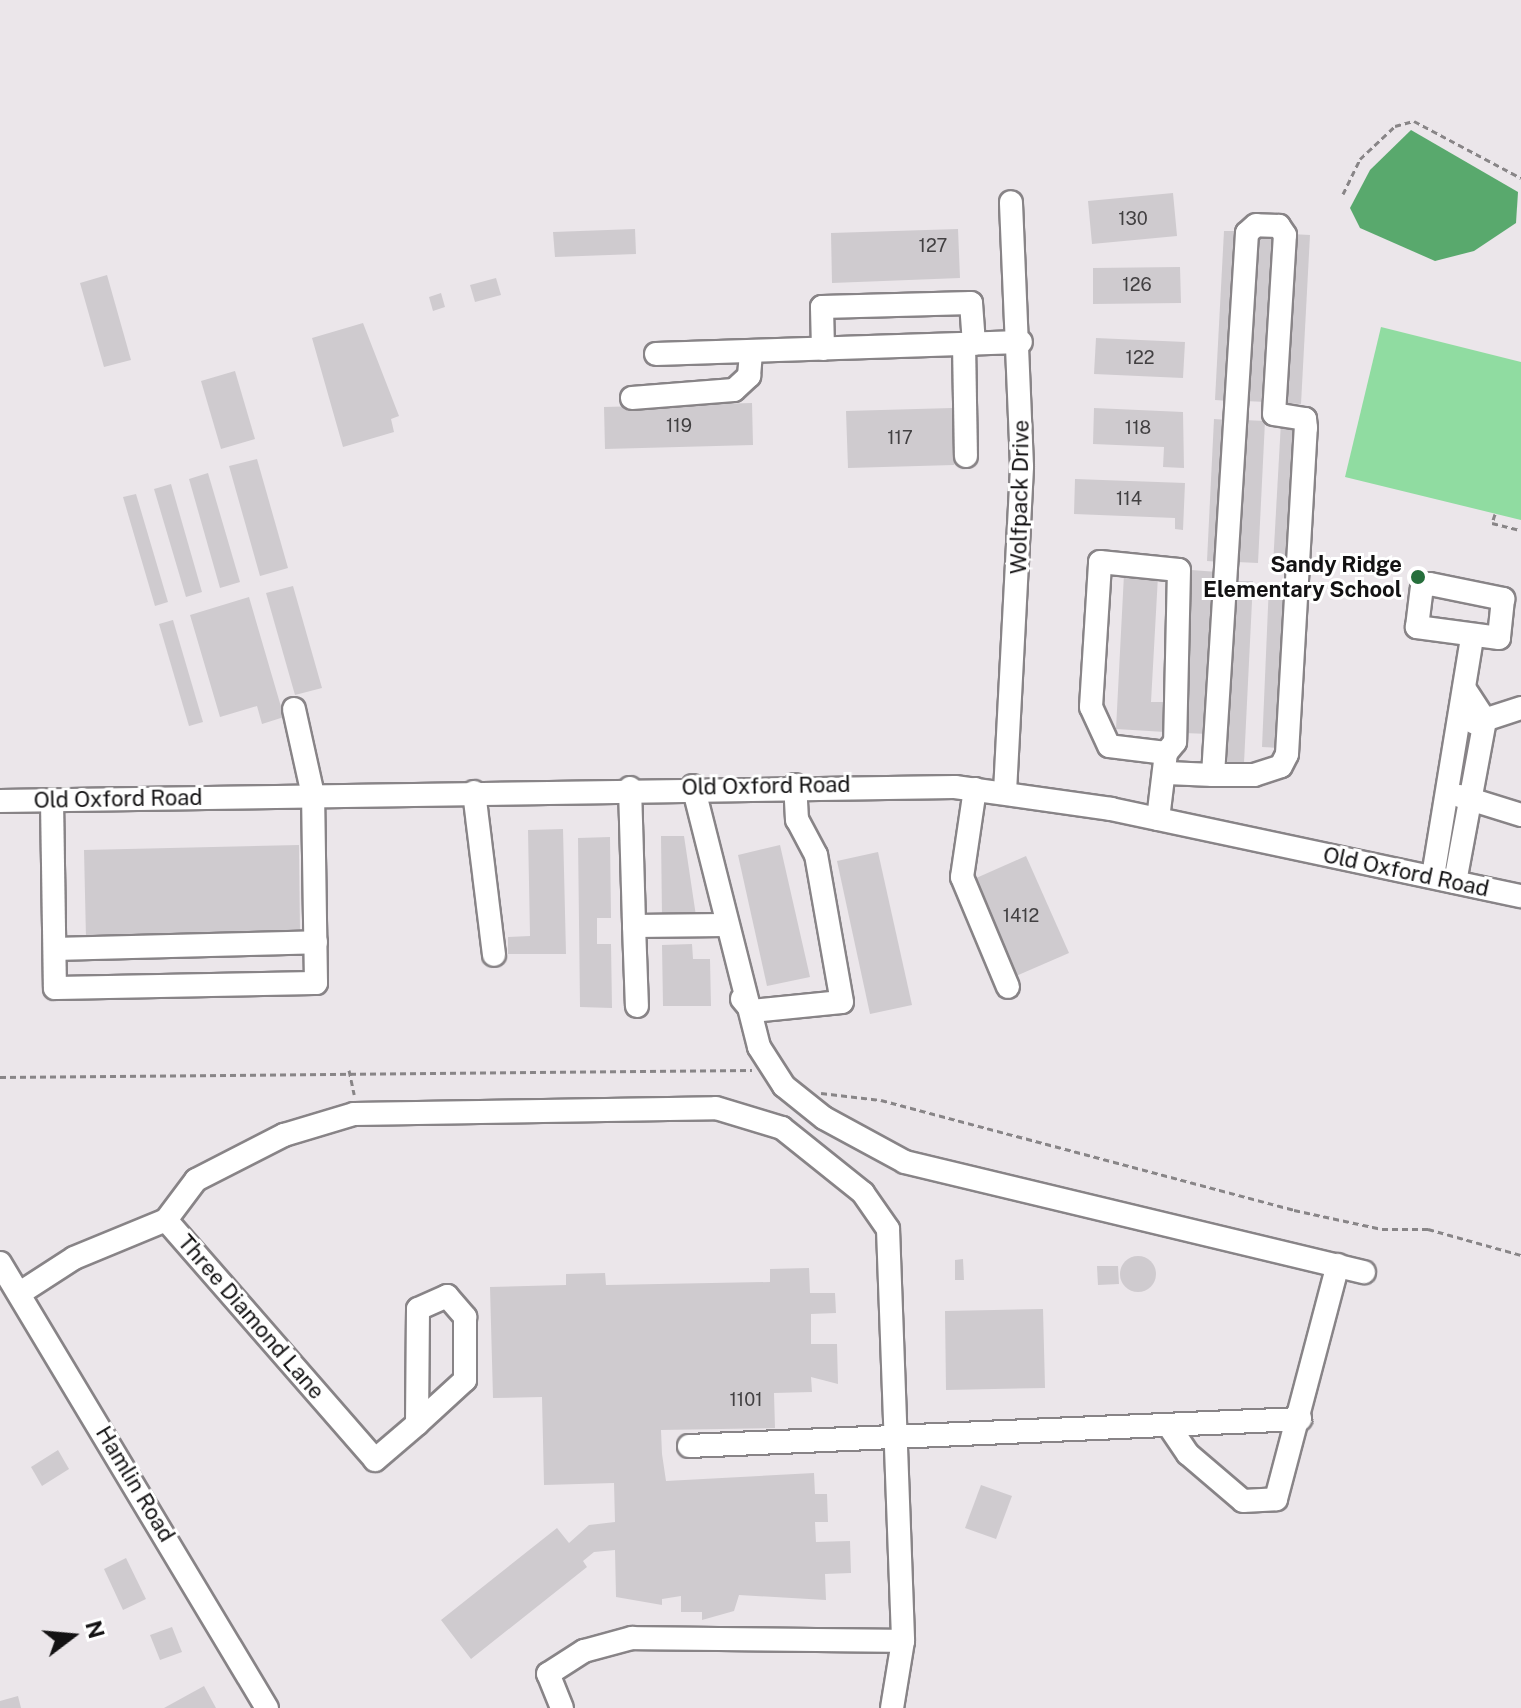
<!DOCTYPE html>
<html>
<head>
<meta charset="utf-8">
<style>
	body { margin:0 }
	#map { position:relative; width:1521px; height:1708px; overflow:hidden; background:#ebe6ea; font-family:"Public Sans",sans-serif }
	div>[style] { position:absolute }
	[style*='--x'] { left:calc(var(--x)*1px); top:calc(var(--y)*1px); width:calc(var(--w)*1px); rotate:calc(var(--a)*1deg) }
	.green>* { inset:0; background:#90dca1 }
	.water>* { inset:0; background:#59a96d }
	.building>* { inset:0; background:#cfcbcf }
	.round { border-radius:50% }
	.path>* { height:3px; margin-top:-1.5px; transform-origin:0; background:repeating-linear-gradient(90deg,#888587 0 6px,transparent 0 10px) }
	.roads { filter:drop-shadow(2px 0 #888487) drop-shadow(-2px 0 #888487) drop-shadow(0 2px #888487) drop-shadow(0 -2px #888487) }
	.minor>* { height:22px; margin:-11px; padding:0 11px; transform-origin:11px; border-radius:11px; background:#fff }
	.dots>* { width:22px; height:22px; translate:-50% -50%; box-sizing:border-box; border:4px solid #fff; border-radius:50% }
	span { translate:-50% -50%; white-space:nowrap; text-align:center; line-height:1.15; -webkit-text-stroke:6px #fff; paint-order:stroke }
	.number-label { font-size:18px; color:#424042 }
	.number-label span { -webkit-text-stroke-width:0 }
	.street-label { font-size:22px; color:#131213 }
	.poi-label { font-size:22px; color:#131213; font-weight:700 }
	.right { translate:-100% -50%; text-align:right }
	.north { position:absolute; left:32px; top:1596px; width:80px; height:80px; -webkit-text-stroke:6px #fff; paint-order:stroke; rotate:74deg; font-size:22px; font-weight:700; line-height:32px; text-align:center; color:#131213 }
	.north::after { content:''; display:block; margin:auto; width:28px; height:36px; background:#131213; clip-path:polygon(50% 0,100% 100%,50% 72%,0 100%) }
</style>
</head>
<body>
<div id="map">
	<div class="green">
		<i style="clip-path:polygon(1381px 327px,1521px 362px,1521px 520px,1345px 477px)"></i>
	</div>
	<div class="water">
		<i style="clip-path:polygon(1411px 130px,1518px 192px,1516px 223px,1474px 251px,1435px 261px,1360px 228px,1350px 208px,1370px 170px)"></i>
	</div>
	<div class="building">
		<i style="clip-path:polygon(1173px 193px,1177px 236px,1092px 244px,1088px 201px)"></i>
		<i style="clip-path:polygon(635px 229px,636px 254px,555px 257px,553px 232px)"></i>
		<i style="clip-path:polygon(958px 229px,960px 278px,832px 283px,831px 233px)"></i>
		<i style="clip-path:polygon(1224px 231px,1238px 231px,1229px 401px,1215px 400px)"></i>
		<i style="clip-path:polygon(1253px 232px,1274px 233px,1266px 402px,1245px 401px)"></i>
		<i style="clip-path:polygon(1291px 234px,1310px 235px,1301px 404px,1282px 403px)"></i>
		<i style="clip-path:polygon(1180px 267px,1181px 303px,1093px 304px,1093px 268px)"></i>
		<i style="clip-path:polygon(107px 275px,131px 360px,104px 367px,80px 283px)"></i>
		<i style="clip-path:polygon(496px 278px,501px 295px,475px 302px,470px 285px)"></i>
		<i style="clip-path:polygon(441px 293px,445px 307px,433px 311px,429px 297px)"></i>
		<i style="clip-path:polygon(363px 323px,399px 416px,391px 419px,394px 432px,343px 447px,312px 338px)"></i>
		<i style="clip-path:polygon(1096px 338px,1185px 342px,1183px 378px,1094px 374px)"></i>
		<i style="clip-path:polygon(235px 371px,255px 439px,221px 449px,201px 381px)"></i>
		<i style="clip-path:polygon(752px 403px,753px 445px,605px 449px,604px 407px)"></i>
		<i style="clip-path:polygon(952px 408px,954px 465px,848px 468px,846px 411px)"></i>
		<i style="clip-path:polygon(1094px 408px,1183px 412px,1184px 468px,1163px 467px,1164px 447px,1093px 444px)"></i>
		<i style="clip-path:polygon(1214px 419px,1228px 420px,1221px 562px,1207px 561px)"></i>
		<i style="clip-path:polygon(1244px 420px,1265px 421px,1258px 563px,1237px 562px)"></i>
		<i style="clip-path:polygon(1281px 422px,1295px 423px,1288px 565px,1273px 565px)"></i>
		<i style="clip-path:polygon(257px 459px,288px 568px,260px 576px,229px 466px)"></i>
		<i style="clip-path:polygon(208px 473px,240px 582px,220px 588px,189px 479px)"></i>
		<i style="clip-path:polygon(1075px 479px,1185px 483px,1183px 530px,1175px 529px,1175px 518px,1074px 514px)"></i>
		<i style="clip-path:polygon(171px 484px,202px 592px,186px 597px,154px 489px)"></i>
		<i style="clip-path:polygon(136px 494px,168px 602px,155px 606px,123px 497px)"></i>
		<i style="clip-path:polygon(1191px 570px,1218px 572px,1210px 734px,1183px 733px)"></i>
		<i style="clip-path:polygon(1124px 574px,1158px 576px,1151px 702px,1167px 702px,1165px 732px,1116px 729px)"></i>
		<i style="clip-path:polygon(1235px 581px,1253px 581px,1244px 763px,1227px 762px)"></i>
		<i style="clip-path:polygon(1269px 584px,1287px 584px,1279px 748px,1262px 747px)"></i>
		<i style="clip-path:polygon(293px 586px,322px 688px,295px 695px,266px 593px)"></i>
		<i style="clip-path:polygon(249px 597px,284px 717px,262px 724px,257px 706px,220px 717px,190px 615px)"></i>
		<i style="clip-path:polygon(173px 620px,203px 722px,189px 726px,159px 624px)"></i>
		<i style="clip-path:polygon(563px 829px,566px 954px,508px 954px,508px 937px,530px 936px,528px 830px)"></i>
		<i style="clip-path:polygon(661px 836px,684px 836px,696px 916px,662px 916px)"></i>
		<i style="clip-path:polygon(610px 837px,611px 918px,597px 918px,597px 944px,611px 944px,612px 1008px,580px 1007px,578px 838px)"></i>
		<i style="clip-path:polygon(299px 845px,300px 933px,86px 938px,84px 850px)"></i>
		<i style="clip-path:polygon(780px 845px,810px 977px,767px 986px,738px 855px)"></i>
		<i style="clip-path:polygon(878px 852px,912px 1005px,870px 1014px,837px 861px)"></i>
		<i style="clip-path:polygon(1026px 856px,1069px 953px,1016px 976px,974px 879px)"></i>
		<i style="clip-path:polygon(692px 944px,693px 959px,710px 959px,711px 1006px,663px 1006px,662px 945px)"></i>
		<i class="round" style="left:1120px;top:1256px;width:36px;height:36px"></i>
		<i style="clip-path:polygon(963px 1259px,964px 1280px,955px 1280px,955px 1260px)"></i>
		<i style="clip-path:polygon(1097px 1266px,1118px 1266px,1119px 1284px,1098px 1285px)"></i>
		<i style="clip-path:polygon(809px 1268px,810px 1293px,835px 1293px,836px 1313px,811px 1314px,811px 1344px,837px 1344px,838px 1384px,811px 1377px,812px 1392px,774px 1393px,775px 1428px,661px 1430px,662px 1454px,666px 1481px,814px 1473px,815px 1494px,827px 1494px,828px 1522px,815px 1522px,816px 1542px,850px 1541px,851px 1573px,825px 1574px,826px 1600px,739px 1595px,734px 1611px,702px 1620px,702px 1612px,681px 1612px,681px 1596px,662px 1599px,662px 1605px,616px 1597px,615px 1550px,594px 1552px,583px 1561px,587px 1567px,471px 1659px,441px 1620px,557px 1528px,569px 1543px,589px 1525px,615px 1522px,614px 1483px,544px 1485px,542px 1397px,493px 1398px,490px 1287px,566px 1285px,566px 1274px,605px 1273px,606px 1285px,770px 1282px,770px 1269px)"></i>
		<i style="clip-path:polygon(1043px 1309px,1045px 1388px,946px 1390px,945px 1311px)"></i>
		<i style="clip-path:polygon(58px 1450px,69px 1469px,42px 1486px,31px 1467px)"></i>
		<i style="clip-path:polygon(981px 1485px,1012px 1496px,996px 1539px,965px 1528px)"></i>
		<i style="clip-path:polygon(126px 1558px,146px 1599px,123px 1610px,104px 1569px)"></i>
		<i style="clip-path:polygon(172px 1627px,182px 1652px,160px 1660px,150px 1635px)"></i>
		<i style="clip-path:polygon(204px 1686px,216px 1708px,164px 1708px)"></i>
		<i style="clip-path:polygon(18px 1696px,21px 1708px,0 1708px,0 1701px)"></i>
	</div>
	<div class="path">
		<i style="--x:1343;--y:194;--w:39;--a:-64"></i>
		<i style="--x:1360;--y:159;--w:48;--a:-43.3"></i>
		<i style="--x:1395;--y:126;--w:20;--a:-15"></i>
		<i style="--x:1414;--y:121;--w:121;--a:28"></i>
		<i style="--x:1495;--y:514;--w:9;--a:108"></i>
		<i style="--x:1492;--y:523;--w:30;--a:14"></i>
		<i style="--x:349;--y:1070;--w:25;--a:78"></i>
		<i style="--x:0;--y:1077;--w:752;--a:-0.53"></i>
		<i style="--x:821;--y:1093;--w:60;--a:6.7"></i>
		<i style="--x:881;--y:1100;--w:427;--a:14.9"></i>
		<i style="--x:1294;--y:1210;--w:90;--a:12.2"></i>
		<i style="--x:1382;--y:1229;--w:46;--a:0"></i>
		<i style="--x:1428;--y:1229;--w:97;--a:15.6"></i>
	</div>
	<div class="roads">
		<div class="minor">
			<i style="--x:964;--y:344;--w:112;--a:89"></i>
			<i style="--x:823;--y:349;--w:42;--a:-91.4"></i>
			<i style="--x:822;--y:307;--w:149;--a:-1.5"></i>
			<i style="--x:971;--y:303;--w:41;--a:85.8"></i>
			<i style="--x:656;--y:354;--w:365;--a:-1.9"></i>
			<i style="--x:632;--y:398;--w:102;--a:-4.5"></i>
			<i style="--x:734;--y:390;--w:21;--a:-43"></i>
			<i style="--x:749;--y:376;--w:25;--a:-85"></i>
			<i style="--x:1430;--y:584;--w:75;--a:11.6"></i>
			<i style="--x:1503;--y:599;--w:39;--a:96"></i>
			<i style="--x:1499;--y:638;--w:83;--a:-172.4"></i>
			<i style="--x:1417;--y:627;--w:38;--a:-83"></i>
			<i style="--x:1422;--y:589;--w:9;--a:-32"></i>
			<i style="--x:1475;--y:723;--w:48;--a:-18.1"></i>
			<i style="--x:1167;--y:773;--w:46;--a:2.5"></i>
			<i style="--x:1213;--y:775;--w:41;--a:0"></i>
			<i style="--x:1254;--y:775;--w:28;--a:-18"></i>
			<i style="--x:1281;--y:766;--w:13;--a:-63"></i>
			<i style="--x:1287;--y:754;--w:327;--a:-86.7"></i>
			<i style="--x:1306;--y:428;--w:9;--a:-96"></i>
			<i style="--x:1305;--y:419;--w:31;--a:-171"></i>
			<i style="--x:1274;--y:414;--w:179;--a:-86.5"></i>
			<i style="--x:1285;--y:235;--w:11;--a:-124"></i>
			<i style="--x:1279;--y:226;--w:23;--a:-178"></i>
			<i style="--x:1256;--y:225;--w:12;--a:138"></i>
			<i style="--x:1247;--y:233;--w:543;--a:93.59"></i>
			<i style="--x:693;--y:786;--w:269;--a:75.8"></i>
			<i style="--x:759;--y:1047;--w:46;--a:57.3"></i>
			<i style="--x:784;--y:1086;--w:51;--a:38.7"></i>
			<i style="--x:824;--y:1118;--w:92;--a:28.5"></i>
			<i style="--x:905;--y:1162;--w:472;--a:13.5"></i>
			<i style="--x:630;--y:788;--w:138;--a:88.3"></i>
			<i style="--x:634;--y:926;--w:91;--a:-0.6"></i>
			<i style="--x:975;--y:789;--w:89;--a:98.4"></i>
			<i style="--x:962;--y:877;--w:119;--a:67.3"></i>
			<i style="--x:474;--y:792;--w:164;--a:83"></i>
			<i style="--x:1005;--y:792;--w:326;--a:-87"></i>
			<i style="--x:1022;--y:466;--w:264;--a:-92.4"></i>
			<i style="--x:1460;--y:796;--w:64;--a:17.3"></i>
			<i style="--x:0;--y:801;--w:955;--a:-0.84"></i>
			<i style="--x:955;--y:787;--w:158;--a:8"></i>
			<i style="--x:1111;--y:809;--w:419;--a:12"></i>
			<i style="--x:52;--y:801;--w:187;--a:89.1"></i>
			<i style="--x:55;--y:988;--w:261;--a:-1.1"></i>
			<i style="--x:316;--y:983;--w:188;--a:-90.9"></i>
			<i style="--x:313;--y:795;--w:88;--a:-102.5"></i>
			<i style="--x:1158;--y:819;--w:66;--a:-83.1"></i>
			<i style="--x:1166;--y:753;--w:57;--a:-173"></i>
			<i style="--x:1109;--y:746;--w:43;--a:-114.8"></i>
			<i style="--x:1091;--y:707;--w:145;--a:-86.4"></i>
			<i style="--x:1100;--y:562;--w:79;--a:5.8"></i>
			<i style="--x:1179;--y:570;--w:172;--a:91.3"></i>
			<i style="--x:1175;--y:742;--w:14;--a:129"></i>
			<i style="--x:1433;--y:876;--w:240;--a:-80.7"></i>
			<i style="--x:1455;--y:882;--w:165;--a:-79.5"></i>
			<i style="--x:1485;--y:720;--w:38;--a:-123"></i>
			<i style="--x:634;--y:926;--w:80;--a:87.9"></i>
			<i style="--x:55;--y:949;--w:261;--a:-1.5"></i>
			<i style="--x:742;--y:999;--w:16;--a:50"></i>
			<i style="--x:752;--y:1011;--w:90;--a:-5.7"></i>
			<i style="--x:842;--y:1002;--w:149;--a:-100"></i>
			<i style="--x:816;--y:855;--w:40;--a:-118"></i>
			<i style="--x:797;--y:820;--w:35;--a:-93"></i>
			<i style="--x:166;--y:1220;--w:50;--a:-53.1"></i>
			<i style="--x:196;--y:1180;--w:99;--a:-27.1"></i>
			<i style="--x:284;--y:1135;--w:73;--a:-16.7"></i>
			<i style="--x:354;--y:1114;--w:362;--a:-0.9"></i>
			<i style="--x:716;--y:1108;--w:69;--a:16.9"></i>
			<i style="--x:782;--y:1128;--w:104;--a:38.7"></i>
			<i style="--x:863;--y:1193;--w:44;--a:55.2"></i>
			<i style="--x:888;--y:1229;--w:412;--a:87.9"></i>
			<i style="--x:903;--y:1641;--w:68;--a:99.3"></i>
			<i style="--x:0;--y:1263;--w:519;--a:59.04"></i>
			<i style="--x:20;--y:1293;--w:64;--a:-32.9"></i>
			<i style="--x:74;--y:1258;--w:100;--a:-22.4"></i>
			<i style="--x:166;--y:1220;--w:318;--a:48.9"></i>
			<i style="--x:375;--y:1460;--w:55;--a:-40.6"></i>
			<i style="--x:447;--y:1296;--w:28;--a:49"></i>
			<i style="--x:465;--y:1317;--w:63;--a:90"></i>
			<i style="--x:465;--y:1380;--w:65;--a:137.5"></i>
			<i style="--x:417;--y:1424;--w:115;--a:-89.5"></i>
			<i style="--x:418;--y:1309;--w:32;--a:-24"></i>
			<i style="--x:1171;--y:1429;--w:30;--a:56"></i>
			<i style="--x:1188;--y:1454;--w:72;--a:40.5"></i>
			<i style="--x:1243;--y:1501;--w:33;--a:-3"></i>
			<i style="--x:1276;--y:1499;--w:242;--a:-75.2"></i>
			<i style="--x:689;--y:1446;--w:612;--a:-2.53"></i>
			<i style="--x:562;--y:1708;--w:37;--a:-112"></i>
			<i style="--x:548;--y:1674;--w:43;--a:-32.6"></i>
			<i style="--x:584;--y:1651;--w:50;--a:-15.2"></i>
			<i style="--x:632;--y:1638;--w:271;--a:0.6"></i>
		</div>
	</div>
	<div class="dots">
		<i style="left:1418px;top:577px;background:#266f3c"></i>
	</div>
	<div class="number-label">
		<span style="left:1133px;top:219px">130</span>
		<span style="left:933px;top:246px">127</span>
		<span style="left:1137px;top:285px">126</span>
		<span style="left:1140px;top:358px">122</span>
		<span style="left:679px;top:426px">119</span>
		<span style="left:1138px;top:428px">118</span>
		<span style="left:900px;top:438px">117</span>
		<span style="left:1129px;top:499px">114</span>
		<span style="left:1021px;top:916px">1412</span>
		<span style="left:746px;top:1400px">1101</span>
	</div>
	<div class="street-label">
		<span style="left:1020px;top:497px;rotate:-89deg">Wolfpack Drive</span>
		<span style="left:766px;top:786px;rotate:-1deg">Old Oxford Road</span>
		<span style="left:118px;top:799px;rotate:-1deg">Old Oxford Road</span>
		<span style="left:1406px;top:872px;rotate:12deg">Old Oxford Road</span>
		<span style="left:251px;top:1317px;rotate:49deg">Three Diamond Lane</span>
		<span style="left:135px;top:1484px;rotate:59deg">Hamlin Road</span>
	</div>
	<div class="poi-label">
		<span class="right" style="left:1402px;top:577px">Sandy Ridge<br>Elementary School</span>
	</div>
	<div class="north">N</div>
</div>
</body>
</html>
